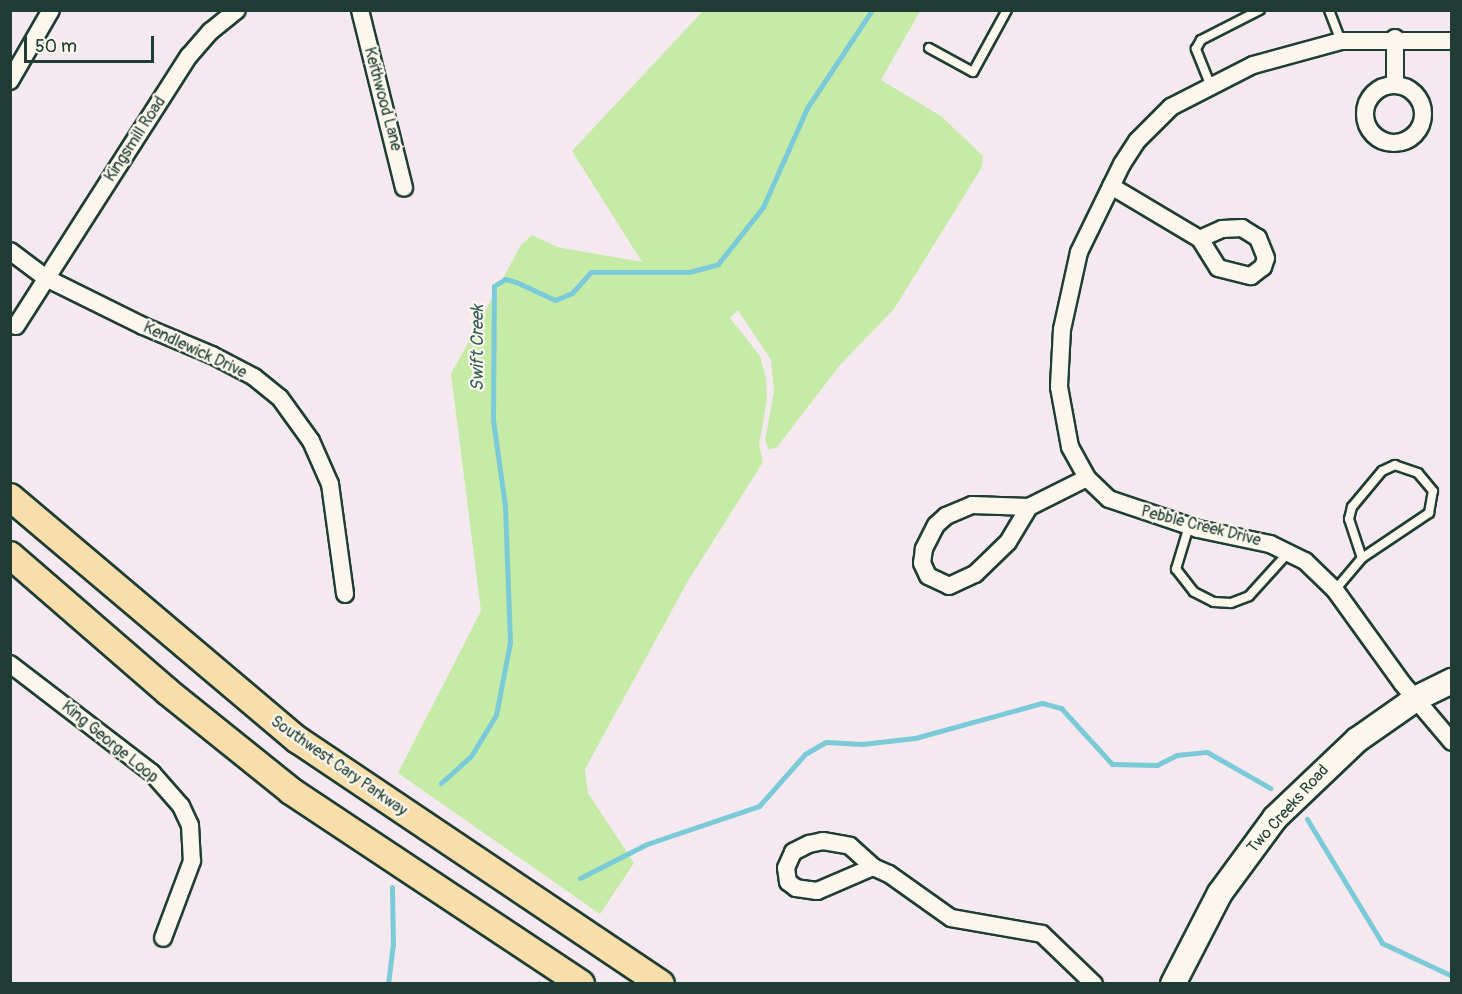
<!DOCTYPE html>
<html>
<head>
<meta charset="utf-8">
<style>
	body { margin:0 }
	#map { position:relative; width:1462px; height:994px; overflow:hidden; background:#f4e9ef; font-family:Pangolin,sans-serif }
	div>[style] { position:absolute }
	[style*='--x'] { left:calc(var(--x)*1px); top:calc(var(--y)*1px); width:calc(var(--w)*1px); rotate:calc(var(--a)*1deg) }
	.green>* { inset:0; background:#c6eba6 }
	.stream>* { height:5px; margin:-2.5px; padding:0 2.5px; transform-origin:2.5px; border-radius:2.5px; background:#7bcad8 }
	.roads { filter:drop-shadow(2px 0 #1f3d34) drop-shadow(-2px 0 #1f3d34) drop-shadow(0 2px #1f3d34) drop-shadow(0 -2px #1f3d34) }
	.lane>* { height:8px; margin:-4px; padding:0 4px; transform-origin:4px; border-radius:4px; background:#fbf7ec }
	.street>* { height:16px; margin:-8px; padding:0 8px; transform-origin:8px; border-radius:8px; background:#fbf7ec }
	.street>.ring { margin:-8px; padding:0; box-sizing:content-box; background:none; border:16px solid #fbf7ec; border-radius:50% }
	.secondary>* { height:24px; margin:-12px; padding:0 12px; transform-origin:12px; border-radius:12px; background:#fbf7ec }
	.primary>* { height:26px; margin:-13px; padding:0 13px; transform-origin:13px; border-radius:13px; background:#f8deab }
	span { translate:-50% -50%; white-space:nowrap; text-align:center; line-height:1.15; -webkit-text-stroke:4.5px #fbf7ec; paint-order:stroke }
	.street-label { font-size:16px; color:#1f3d34 }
	.water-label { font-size:18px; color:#36605d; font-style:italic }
	.frame { position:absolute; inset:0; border:12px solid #1f3d34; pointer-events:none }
	.scale { position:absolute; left:24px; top:36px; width:130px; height:27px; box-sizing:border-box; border:3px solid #1f3d34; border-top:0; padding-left:8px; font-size:18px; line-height:21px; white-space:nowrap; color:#1f3d34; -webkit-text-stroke:4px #fbf7ec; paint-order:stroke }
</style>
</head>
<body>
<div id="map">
	<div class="green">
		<i style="clip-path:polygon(703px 11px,920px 11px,881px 80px,941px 116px,983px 156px,982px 167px,894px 309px,840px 365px,777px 447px,769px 450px,765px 440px,774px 392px,771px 360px,738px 310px,730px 318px,760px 356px,766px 378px,767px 400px,759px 445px,763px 462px,688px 581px,585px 769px,588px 793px,634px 863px,600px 914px,398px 773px,481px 611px,451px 374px,521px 245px,532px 235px,557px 247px,642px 262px,572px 151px)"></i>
	</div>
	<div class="stream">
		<i style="--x:441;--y:783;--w:40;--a:-42"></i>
		<i style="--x:471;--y:756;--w:48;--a:-58.6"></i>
		<i style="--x:496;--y:715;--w:74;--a:-79.1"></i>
		<i style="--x:510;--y:642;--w:136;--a:-92.1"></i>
		<i style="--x:505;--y:506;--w:87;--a:-97.9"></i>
		<i style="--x:493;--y:420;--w:134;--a:-89.6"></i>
		<i style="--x:494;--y:286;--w:13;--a:-32"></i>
		<i style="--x:505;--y:279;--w:11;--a:15"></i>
		<i style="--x:516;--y:282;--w:43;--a:24.8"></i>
		<i style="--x:555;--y:300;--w:18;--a:-22"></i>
		<i style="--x:572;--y:293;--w:28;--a:-48"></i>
		<i style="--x:591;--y:272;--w:98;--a:0"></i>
		<i style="--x:689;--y:272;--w:30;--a:-15"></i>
		<i style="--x:718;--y:264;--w:73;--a:-51.7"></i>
		<i style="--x:763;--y:207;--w:108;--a:-66"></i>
		<i style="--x:807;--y:108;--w:118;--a:-56.4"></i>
		<i style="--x:1307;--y:819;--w:145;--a:58.8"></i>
		<i style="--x:1382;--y:943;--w:77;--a:25.2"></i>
		<i style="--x:580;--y:878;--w:75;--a:-26.9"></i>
		<i style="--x:647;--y:844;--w:118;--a:-18.7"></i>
		<i style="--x:759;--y:806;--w:69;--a:-48.5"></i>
		<i style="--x:805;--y:754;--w:24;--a:-30"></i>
		<i style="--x:826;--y:742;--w:36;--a:3"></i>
		<i style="--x:862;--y:744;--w:53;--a:-6.5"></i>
		<i style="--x:915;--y:738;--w:132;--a:-15.4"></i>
		<i style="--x:1042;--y:703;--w:20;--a:15"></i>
		<i style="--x:1061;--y:708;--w:76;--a:47.7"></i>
		<i style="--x:1112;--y:764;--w:45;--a:1.3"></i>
		<i style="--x:1157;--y:765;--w:22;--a:-27"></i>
		<i style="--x:1177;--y:755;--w:30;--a:-6"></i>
		<i style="--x:1207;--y:752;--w:73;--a:29.7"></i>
		<i style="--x:388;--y:984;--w:38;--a:-83"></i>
		<i style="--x:393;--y:946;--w:59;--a:-91"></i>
		<i style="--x:538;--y:984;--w:1;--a:-45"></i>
	</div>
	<div class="roads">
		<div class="lane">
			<i style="--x:1329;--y:10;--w:33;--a:69"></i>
			<i style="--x:929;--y:48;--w:50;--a:28.6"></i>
			<i style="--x:973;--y:72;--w:71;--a:-61.3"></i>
			<i style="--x:1210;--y:84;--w:38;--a:-112"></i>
			<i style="--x:1196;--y:49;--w:10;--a:-61"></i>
			<i style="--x:1201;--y:40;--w:66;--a:-27"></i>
			<i style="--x:1189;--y:526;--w:45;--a:106.8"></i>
			<i style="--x:1176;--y:569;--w:29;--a:52"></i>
			<i style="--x:1194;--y:592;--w:22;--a:27"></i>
			<i style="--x:1214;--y:602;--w:17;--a:3"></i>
			<i style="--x:1231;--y:603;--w:19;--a:-21"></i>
			<i style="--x:1249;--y:596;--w:58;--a:-47.8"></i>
			<i style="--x:1335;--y:590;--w:42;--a:-49.8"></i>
			<i style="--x:1362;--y:558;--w:81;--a:-33.9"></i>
			<i style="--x:1429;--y:513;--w:22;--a:-80"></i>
			<i style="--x:1433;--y:491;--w:23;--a:-130"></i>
			<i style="--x:1418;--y:473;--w:24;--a:-161"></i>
			<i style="--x:1395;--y:465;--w:14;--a:155"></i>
			<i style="--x:1382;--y:471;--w:47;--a:129.8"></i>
			<i style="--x:1352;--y:507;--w:12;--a:104"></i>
			<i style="--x:1349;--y:519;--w:41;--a:71.6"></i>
		</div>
		<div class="street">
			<i style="--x:360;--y:10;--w:183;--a:76.1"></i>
			<i style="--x:1395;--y:38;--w:46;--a:90"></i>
			<i style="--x:1452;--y:41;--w:111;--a:180"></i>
			<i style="--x:1341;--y:41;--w:91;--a:164.7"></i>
			<i style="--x:1253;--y:65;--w:92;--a:152.9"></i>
			<i style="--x:1171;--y:107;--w:48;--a:135"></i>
			<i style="--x:1137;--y:141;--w:27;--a:123"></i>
			<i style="--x:1122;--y:164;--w:98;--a:116"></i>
			<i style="--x:1079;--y:252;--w:79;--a:102.4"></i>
			<i style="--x:1062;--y:329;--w:58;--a:93"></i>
			<i style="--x:1059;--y:387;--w:61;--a:79.6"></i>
			<i style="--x:1070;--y:447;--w:35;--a:61"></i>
			<i style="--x:1087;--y:478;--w:30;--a:44"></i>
			<i style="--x:1109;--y:499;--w:94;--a:18.6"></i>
			<i style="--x:1198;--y:529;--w:74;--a:11.8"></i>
			<i style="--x:1270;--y:544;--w:39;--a:26"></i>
			<i style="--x:1305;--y:561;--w:42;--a:44"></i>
			<i style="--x:1335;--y:590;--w:115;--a:54.2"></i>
			<i style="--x:1402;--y:683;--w:77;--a:49.7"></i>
			<i style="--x:10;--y:81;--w:82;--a:-60"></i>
			<i class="ring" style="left:1365px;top:85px;width:42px;height:42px"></i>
			<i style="--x:1111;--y:186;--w:104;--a:30.8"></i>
			<i style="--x:1200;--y:239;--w:34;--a:58"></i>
			<i style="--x:1218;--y:268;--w:34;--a:14"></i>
			<i style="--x:1251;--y:276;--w:15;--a:-37"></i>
			<i style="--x:1263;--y:267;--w:9;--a:-72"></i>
			<i style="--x:1266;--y:258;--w:22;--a:-112"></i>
			<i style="--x:1258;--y:238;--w:19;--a:-148"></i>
			<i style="--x:1242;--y:228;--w:20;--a:177"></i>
			<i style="--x:1222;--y:229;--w:24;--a:156"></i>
			<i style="--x:10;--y:251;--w:45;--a:36.9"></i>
			<i style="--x:46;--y:278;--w:108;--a:26.3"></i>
			<i style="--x:143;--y:326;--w:75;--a:22.8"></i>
			<i style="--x:212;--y:355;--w:47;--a:27.6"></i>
			<i style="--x:254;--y:377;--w:33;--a:39"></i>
			<i style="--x:280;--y:398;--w:53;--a:54.2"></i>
			<i style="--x:311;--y:441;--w:47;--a:66.2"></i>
			<i style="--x:330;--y:484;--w:111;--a:82.2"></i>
			<i style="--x:16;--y:326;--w:321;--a:-57.4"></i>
			<i style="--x:189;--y:56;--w:33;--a:-49"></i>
			<i style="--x:211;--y:31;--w:33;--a:-39"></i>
			<i style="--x:1029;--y:507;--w:57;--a:-178"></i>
			<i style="--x:972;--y:505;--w:28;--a:157"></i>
			<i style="--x:946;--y:516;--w:13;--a:138"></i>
			<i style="--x:936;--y:525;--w:27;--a:117"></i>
			<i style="--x:924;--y:549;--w:14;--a:98"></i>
			<i style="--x:922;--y:563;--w:14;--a:65"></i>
			<i style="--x:928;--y:576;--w:23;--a:25"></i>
			<i style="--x:949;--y:586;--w:29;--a:-25"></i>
			<i style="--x:975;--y:574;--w:46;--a:-44.1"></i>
			<i style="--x:1008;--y:542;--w:41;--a:-59"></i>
			<i style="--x:1029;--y:507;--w:65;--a:-26.6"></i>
			<i style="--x:10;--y:664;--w:179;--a:37.5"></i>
			<i style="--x:152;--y:773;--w:44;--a:48.7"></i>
			<i style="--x:181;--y:806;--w:21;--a:65"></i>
			<i style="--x:190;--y:825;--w:36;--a:87"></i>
			<i style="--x:192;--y:861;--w:82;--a:110.6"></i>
			<i style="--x:873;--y:867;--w:61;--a:156.8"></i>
			<i style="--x:817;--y:891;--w:21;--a:-172"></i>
			<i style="--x:796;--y:888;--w:10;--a:-143"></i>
			<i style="--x:788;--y:882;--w:14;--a:-98"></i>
			<i style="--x:786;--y:868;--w:17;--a:-66"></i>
			<i style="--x:793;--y:852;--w:18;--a:-27"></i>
			<i style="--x:809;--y:844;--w:14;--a:-12"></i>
			<i style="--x:823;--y:841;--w:27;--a:10"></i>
			<i style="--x:850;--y:846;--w:31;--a:42"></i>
			<i style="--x:873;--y:867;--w:17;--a:24"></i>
			<i style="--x:889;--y:874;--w:76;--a:35.4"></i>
			<i style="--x:951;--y:918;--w:92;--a:10"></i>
			<i style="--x:1042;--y:934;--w:72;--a:43.9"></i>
		</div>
		<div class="secondary">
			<i style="--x:1173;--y:984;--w:102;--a:-62.7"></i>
			<i style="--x:1220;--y:893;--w:93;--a:-53.7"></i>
			<i style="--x:1275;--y:818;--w:113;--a:-43.6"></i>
			<i style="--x:1357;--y:740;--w:73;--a:-35"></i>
			<i style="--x:1417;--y:698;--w:39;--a:-26"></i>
		</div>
		<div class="primary">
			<i style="--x:10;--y:497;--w:377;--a:40.2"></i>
			<i style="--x:298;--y:740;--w:437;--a:33.9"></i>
			<i style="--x:10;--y:555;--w:209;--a:40.9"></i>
			<i style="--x:168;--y:692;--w:158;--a:38.8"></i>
			<i style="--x:291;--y:791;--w:348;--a:33.6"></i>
		</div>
	</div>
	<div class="street-label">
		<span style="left:383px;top:99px;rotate:75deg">Keithwood Lane</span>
		<span style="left:135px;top:139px;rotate:-57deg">Kingsmill Road</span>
		<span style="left:195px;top:350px;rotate:25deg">Kendlewick Drive</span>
		<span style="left:1201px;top:526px;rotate:14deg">Pebble Creek Drive</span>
		<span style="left:110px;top:742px;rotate:39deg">King George Loop</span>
		<span style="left:339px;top:766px;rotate:35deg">Southwest Cary Parkway</span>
		<span style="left:1288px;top:809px;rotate:-48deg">Two Creeks Road</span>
	</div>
	<div class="water-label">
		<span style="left:478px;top:348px;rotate:-90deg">Swift Creek</span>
	</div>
	<div class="frame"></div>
	<div class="scale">50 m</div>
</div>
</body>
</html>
